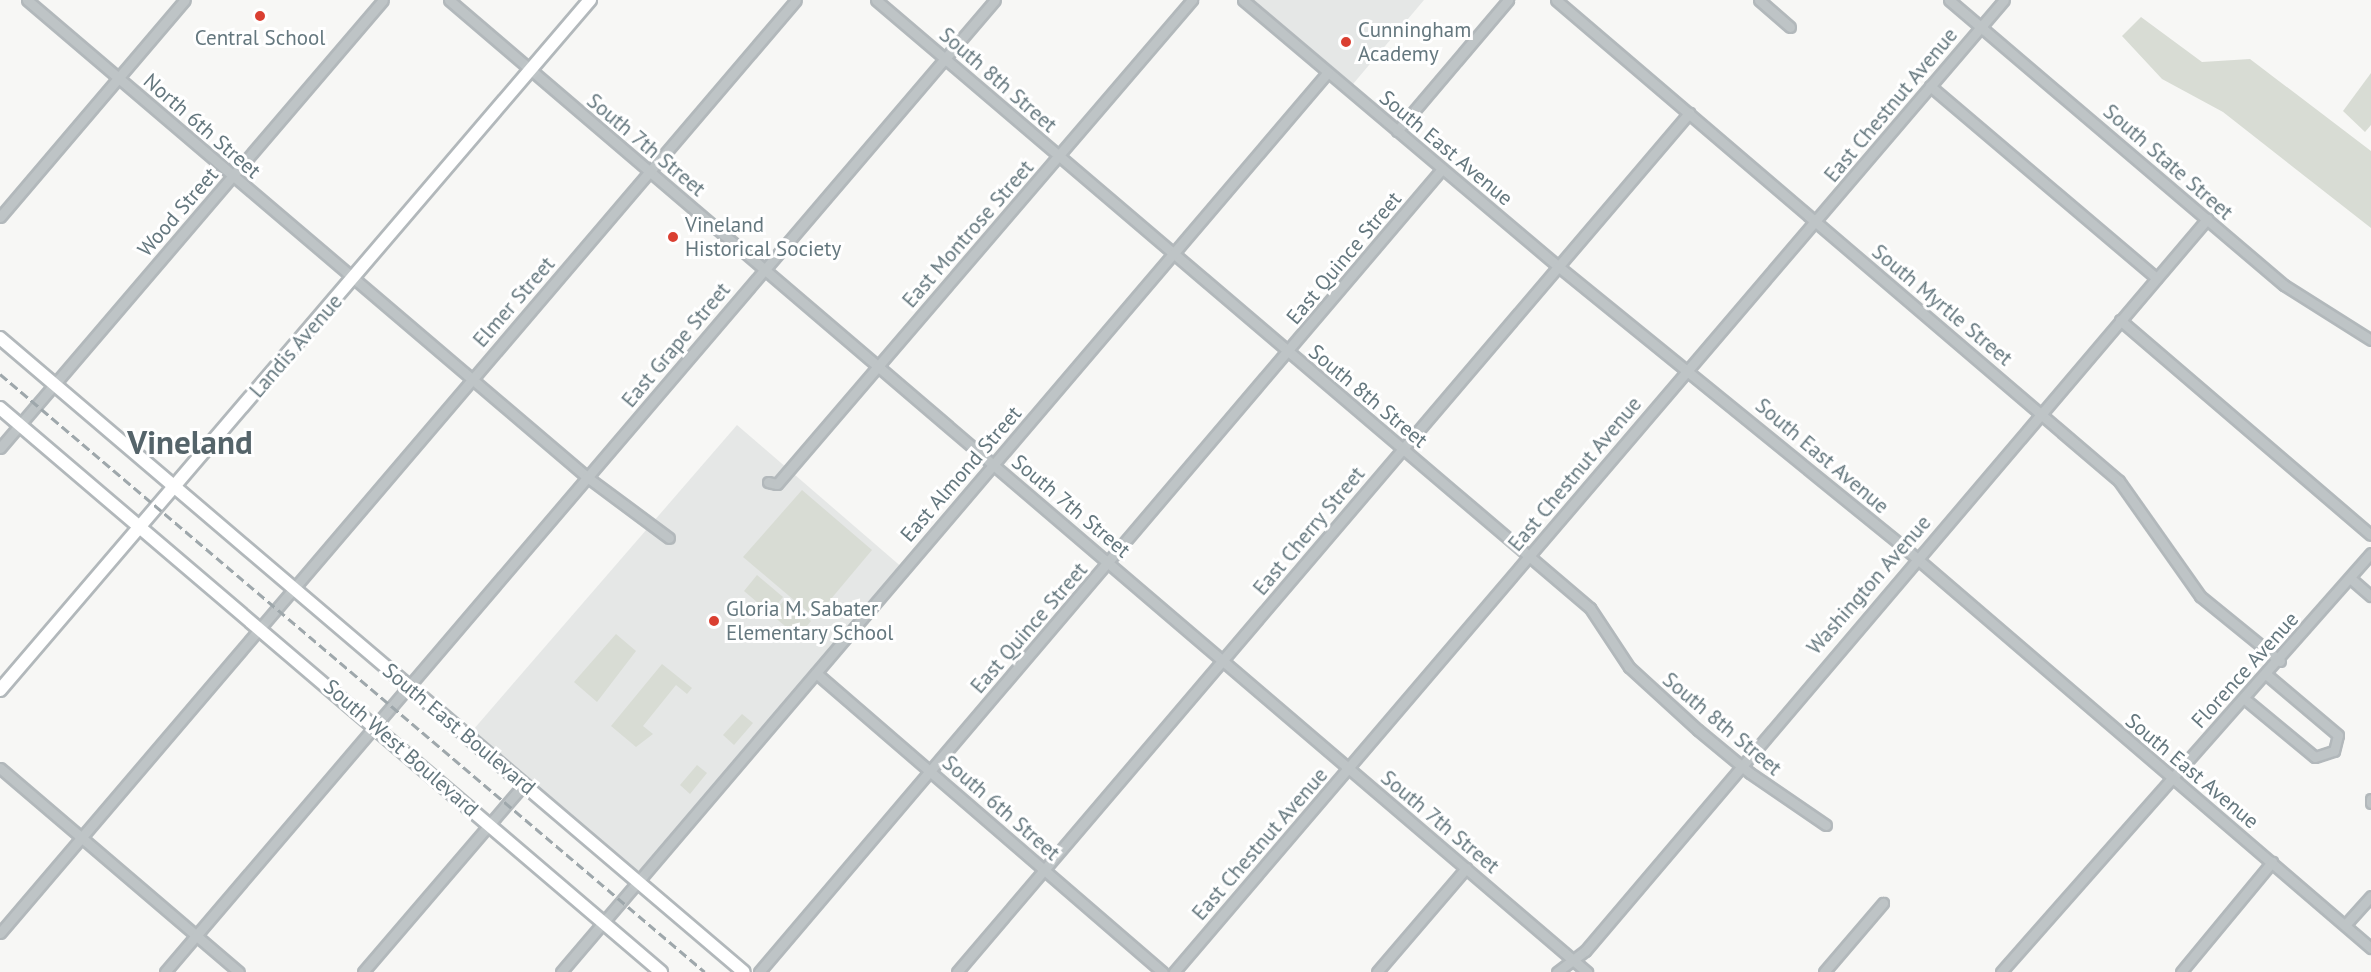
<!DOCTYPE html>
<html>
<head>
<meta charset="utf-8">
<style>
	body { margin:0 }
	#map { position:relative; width:2371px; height:972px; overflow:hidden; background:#f7f7f5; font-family:"PT Sans",sans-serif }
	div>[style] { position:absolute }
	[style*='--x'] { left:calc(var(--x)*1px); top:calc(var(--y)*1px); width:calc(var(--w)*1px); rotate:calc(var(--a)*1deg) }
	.built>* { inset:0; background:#e5e7e6 }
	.green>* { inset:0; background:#d8dcd4 }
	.roads { filter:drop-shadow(2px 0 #b2b8bb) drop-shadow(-2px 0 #b2b8bb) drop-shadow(0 2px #b2b8bb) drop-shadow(0 -2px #b2b8bb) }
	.minor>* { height:9px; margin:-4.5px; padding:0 4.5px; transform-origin:4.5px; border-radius:4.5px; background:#bec4c6 }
	.major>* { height:12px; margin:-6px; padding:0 6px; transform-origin:6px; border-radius:6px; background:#fff }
	.rail>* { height:3px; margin-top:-1.5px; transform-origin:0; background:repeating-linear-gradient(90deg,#9ea7ab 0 9px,transparent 0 13.5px) }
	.dots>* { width:16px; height:16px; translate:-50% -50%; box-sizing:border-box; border:3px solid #fff; border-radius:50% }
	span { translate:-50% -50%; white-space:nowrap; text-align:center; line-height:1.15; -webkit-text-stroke:6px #fff; paint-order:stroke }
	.poi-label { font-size:21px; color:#64777e }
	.left { translate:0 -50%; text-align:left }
	.street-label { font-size:21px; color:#64777e }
	.town-label { font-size:33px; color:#55646a; font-weight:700 }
</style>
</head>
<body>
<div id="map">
	<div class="built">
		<i style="clip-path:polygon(1253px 0,1424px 0,1353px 84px)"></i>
		<i style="clip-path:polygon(737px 425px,904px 569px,637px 882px,467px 737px)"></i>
	</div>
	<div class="green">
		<i style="clip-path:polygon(2141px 17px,2202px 62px,2250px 59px,2371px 151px,2371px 228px,2223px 112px,2162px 79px,2122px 36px)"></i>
		<i style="clip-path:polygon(2371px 73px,2371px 125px,2365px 132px,2343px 111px)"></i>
		<i style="clip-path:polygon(802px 490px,872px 550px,815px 618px,743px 557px)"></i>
		<i style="clip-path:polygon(757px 575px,783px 597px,770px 613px,744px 591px)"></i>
		<i style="clip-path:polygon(785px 599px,811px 621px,798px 637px,772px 615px)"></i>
		<i style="clip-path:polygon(616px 634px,636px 651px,597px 702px,574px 682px)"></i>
		<i style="clip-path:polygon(662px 664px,692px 688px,687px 694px,676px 685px,643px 726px,653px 734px,636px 747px,611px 726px)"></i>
		<i style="clip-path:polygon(742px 714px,753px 723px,734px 745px,723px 735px)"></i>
		<i style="clip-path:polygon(697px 765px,707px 773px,690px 794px,680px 785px)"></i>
	</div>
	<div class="roads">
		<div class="minor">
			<i style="--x:27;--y:0;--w:736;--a:40.42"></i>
			<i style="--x:587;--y:477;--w:102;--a:36.6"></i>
			<i style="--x:449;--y:0;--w:1497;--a:40.5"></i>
			<i style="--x:876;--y:0;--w:938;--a:40.42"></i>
			<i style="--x:1590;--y:608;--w:71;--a:56.5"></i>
			<i style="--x:1629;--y:667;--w:93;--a:42.4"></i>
			<i style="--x:1698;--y:730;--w:67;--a:39.6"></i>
			<i style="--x:1750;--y:773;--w:92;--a:34.4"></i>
			<i style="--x:1243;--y:0;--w:414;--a:40.2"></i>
			<i style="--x:1559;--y:267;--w:439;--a:39.1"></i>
			<i style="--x:1900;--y:544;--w:621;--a:40.62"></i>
			<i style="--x:1556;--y:0;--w:740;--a:40.51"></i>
			<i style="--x:2119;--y:481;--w:141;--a:54.8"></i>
			<i style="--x:2200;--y:596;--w:103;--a:39.1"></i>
			<i style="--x:1759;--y:0;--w:41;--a:41.1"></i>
			<i style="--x:1949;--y:0;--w:440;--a:40.4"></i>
			<i style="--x:2284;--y:285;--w:103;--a:32.3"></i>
			<i style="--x:1930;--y:86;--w:297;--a:40.3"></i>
			<i style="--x:1397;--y:131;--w:172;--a:-49.7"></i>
			<i style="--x:0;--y:217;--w:285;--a:-49.6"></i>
			<i style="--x:2120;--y:320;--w:330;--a:40.6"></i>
			<i style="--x:0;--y:448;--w:589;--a:-49.47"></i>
			<i style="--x:768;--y:482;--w:9;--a:13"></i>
			<i style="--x:777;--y:484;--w:638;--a:-49.39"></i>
			<i style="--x:2350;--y:578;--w:28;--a:41"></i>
			<i style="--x:816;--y:673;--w:458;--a:40.8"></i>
			<i style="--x:2246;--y:700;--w:89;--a:39.6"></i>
			<i style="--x:2315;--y:757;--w:20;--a:-18"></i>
			<i style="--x:2334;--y:751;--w:16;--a:-76"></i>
			<i style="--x:2338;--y:735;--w:93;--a:-139.8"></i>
			<i style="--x:0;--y:768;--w:314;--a:40.5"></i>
			<i style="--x:2371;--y:799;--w:4;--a:90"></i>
			<i style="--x:2345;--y:925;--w:39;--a:-48"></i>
			<i style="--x:0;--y:933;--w:1226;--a:-49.53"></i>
			<i style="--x:165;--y:972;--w:1278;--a:-49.51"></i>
			<i style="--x:363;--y:972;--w:246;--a:-49.4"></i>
			<i style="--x:561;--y:972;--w:1182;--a:-49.56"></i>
			<i style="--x:759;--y:972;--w:1054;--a:-49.62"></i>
			<i style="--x:957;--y:972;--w:1129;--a:-49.56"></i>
			<i style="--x:1174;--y:972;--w:1278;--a:-49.51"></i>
			<i style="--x:1377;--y:972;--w:137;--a:-49.4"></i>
			<i style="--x:1557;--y:972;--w:35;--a:-37"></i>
			<i style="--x:1585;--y:951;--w:961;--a:-49.64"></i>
			<i style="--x:1824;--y:972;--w:91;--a:-49.5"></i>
			<i style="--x:2001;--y:972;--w:559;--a:-48.55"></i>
			<i style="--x:2181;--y:972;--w:143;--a:-50.4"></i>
		</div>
		<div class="major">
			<i style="--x:0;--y:338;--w:977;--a:40.44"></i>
			<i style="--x:0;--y:408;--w:869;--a:40.47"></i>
			<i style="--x:0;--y:690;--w:908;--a:-49.47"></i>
		</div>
	</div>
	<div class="rail">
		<i style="--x:0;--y:374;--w:924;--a:40.31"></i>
	</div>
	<div class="dots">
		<i style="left:260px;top:16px;background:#da3f31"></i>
		<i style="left:1346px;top:42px;background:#da3f31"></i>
		<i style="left:673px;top:237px;background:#da3f31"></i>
		<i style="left:714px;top:621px;background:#da3f31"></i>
	</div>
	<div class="poi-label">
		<span class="left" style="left:1358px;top:42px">Cunningham<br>Academy</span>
		<span style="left:260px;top:38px">Central School</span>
		<span class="left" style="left:685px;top:237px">Vineland<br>Historical Society</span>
		<span class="left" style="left:726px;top:621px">Gloria M. Sabater<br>Elementary School</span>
	</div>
	<div class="street-label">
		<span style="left:998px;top:80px;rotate:41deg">South 8th Street</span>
		<span style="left:1891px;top:105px;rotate:-50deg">East Chestnut Avenue</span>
		<span style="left:202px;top:126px;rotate:41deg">North 6th Street</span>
		<span style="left:646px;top:145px;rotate:40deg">South 7th Street</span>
		<span style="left:1446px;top:148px;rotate:40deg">South East Avenue</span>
		<span style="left:2168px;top:162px;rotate:41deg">South State Street</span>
		<span style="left:178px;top:212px;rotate:-49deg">Wood Street</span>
		<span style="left:968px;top:234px;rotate:-49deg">East Montrose Street</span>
		<span style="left:1344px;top:258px;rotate:-50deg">East Quince Street</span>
		<span style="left:514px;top:302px;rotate:-49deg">Elmer Street</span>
		<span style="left:1942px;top:305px;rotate:40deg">South Myrtle Street</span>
		<span style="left:676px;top:345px;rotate:-50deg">East Grape Street</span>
		<span style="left:296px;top:346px;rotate:-49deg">Landis Avenue</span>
		<span style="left:1368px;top:396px;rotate:40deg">South 8th Street</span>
		<span style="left:1822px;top:456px;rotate:40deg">South East Avenue</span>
		<span style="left:961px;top:474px;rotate:-49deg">East Almond Street</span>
		<span style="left:1575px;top:474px;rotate:-50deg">East Chestnut Avenue</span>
		<span style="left:1071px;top:506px;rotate:40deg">South 7th Street</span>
		<span style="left:1309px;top:531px;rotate:-50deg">East Cherry Street</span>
		<span style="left:1869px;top:585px;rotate:-49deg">Washington Avenue</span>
		<span style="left:1029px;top:628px;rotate:-49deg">East Quince Street</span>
		<span style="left:2245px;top:670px;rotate:-48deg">Florence Avenue</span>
		<span style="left:1722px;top:724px;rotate:40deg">South 8th Street</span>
		<span style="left:459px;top:729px;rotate:40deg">South East Boulevard</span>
		<span style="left:401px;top:748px;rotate:41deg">South West Boulevard</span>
		<span style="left:2192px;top:771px;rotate:40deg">South East Avenue</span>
		<span style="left:1001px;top:808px;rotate:41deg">South 6th Street</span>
		<span style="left:1440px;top:822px;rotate:40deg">South 7th Street</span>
		<span style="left:1260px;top:844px;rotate:-49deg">East Chestnut Avenue</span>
	</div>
	<div class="town-label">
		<span style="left:190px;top:442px">Vineland</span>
	</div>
</div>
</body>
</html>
